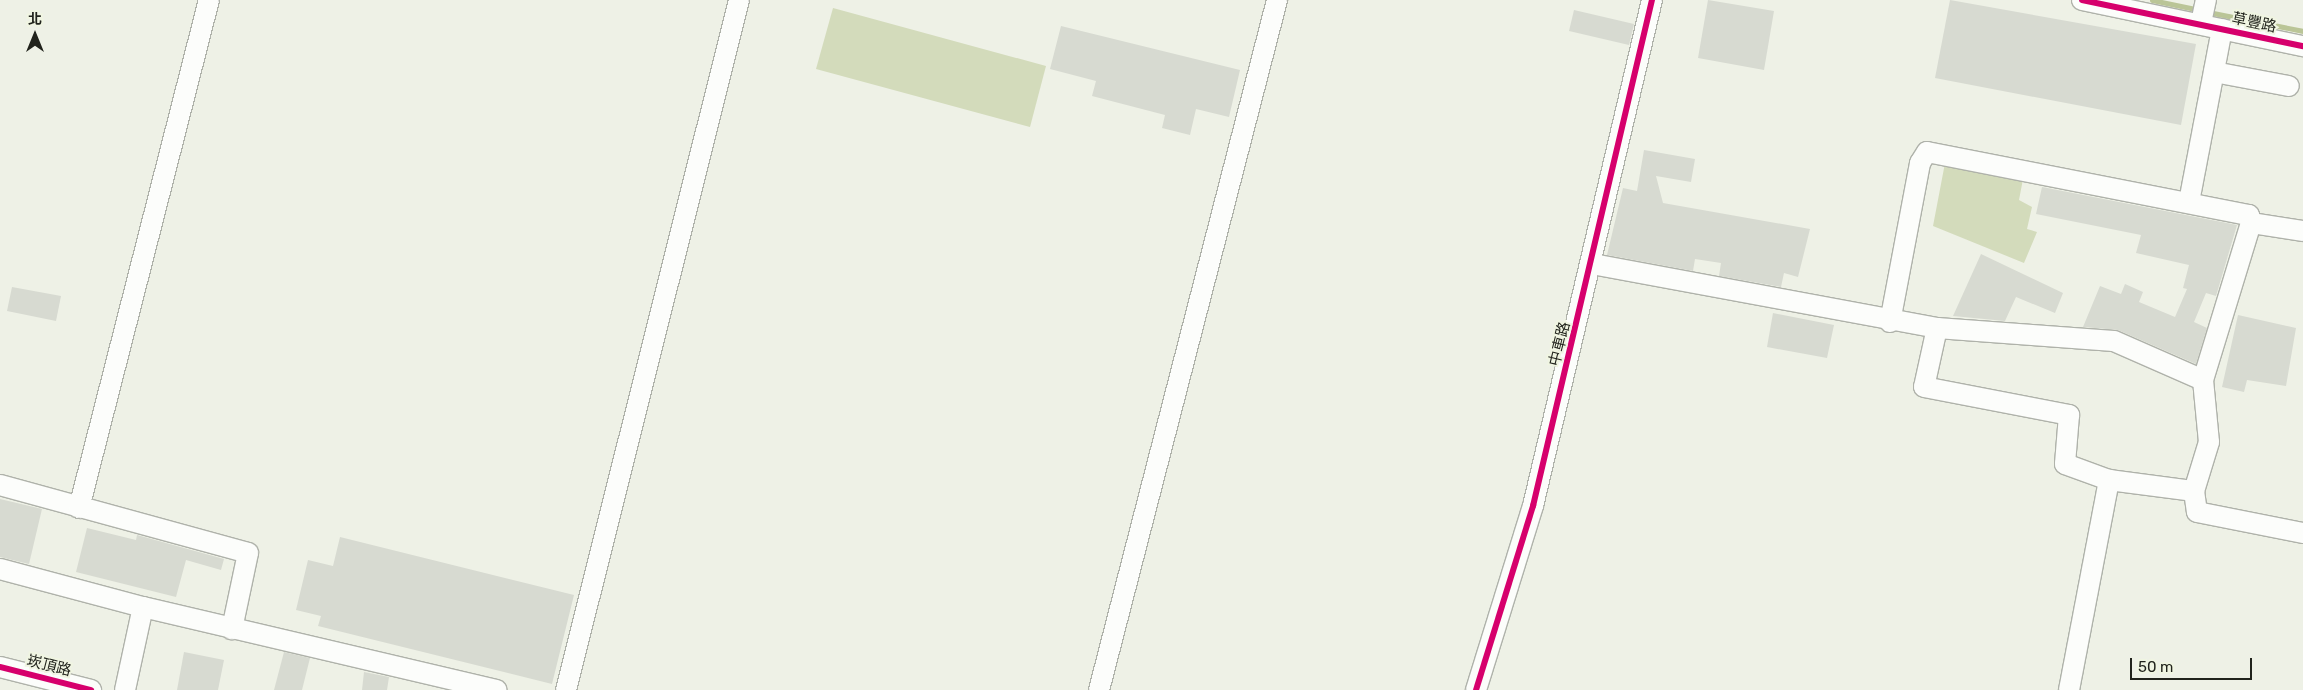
<!DOCTYPE html>
<html>
<head>
<meta charset="utf-8">
<style>
	body { margin:0 }
	#map { position:relative; width:2303px; height:690px; overflow:hidden; background:#eef1e6; font-family:Rubik,"Noto Sans TC",sans-serif }
	div>[style] { position:absolute }
	[style*='--x'] { left:calc(var(--x)*1px); top:calc(var(--y)*1px); width:calc(var(--w)*1px); rotate:calc(var(--a)*1deg) }
	.green>* { inset:0; background:#d3dbbb }
	.stream>* { height:5px; margin:-2.5px; padding:0 2.5px; transform-origin:2.5px; border-radius:2.5px; background:#bac597 }
	.building>* { inset:0; background:#d7dad1 }
	.roads { filter:drop-shadow(1px 0 #afb2aa) drop-shadow(-1px 0 #afb2aa) drop-shadow(0 1px #afb2aa) drop-shadow(0 -1px #afb2aa) }
	.minor>* { height:20px; margin:-10px; padding:0 10px; transform-origin:10px; border-radius:10px; background:#fcfdfb }
	.cycleway>* { height:6px; margin:-3px; padding:0 3px; transform-origin:3px; border-radius:3px; background:#d6006c }
	span { translate:-50% -50%; white-space:nowrap; text-align:center; line-height:1.15; -webkit-text-stroke:4px #f0f5e2; paint-order:stroke }
	.street-label { font-size:15px; color:#21231c }
	.north { position:absolute; left:10px; top:10px; width:50px; height:50px; -webkit-text-stroke:4px #f0f5e2; paint-order:stroke; rotate:0deg; font-size:14px; font-weight:700; line-height:20px; text-align:center; color:#21231c }
	.north::after { content:''; display:block; margin:auto; width:18px; height:22px; background:#21231c; clip-path:polygon(50% 0,100% 100%,50% 72%,0 100%) }
	.scale { position:absolute; left:2130px; top:658px; width:122px; height:22px; box-sizing:border-box; border:2px solid #21231c; border-top:0; padding-left:6px; font-size:15px; line-height:18px; white-space:nowrap; color:#21231c; -webkit-text-stroke:4px #f0f5e2; paint-order:stroke }
</style>
</head>
<body>
<div id="map">
	<div class="green">
		<i style="clip-path:polygon(833px 8px,1046px 66px,1030px 127px,816px 69px)"></i>
		<i style="clip-path:polygon(1945px 163px,2023px 179px,2019px 200px,2032px 207px,2027px 229px,2037px 232px,2024px 263px,1933px 226px)"></i>
	</div>
	<div class="stream">
		<i style="--x:2152;--y:0;--w:49;--a:11.8"></i>
		<i style="--x:2208;--y:12;--w:97;--a:11.3"></i>
	</div>
	<div class="building">
		<i style="clip-path:polygon(1708px 0,1774px 11px,1764px 70px,1698px 58px)"></i>
		<i style="clip-path:polygon(1950px 0,2196px 44px,2181px 125px,1935px 78px)"></i>
		<i style="clip-path:polygon(1574px 10px,1634px 24px,1629px 45px,1569px 31px)"></i>
		<i style="clip-path:polygon(1061px 26px,1240px 70px,1229px 117px,1196px 109px,1190px 135px,1162px 128px,1165px 115px,1092px 96px,1096px 81px,1050px 69px)"></i>
		<i style="clip-path:polygon(1644px 150px,1695px 159px,1691px 182px,1656px 176px,1663px 203px,1810px 229px,1798px 277px,1784px 273px,1781px 287px,1719px 276px,1721px 263px,1695px 259px,1693px 271px,1607px 255px,1623px 188px,1637px 191px)"></i>
		<i style="clip-path:polygon(2042px 187px,2237px 225px,2216px 296px,2206px 293px,2194px 322px,2207px 328px,2196px 364px,2118px 330px,2083px 327px,2100px 286px,2121px 294px,2125px 284px,2143px 292px,2139px 302px,2175px 317px,2187px 289px,2183px 288px,2189px 265px,2136px 253px,2141px 235px,2036px 214px)"></i>
		<i style="clip-path:polygon(1981px 254px,2063px 293px,2055px 313px,2016px 297px,2005px 321px,1953px 316px)"></i>
		<i style="clip-path:polygon(12px 287px,61px 296px,56px 321px,7px 311px)"></i>
		<i style="clip-path:polygon(1773px 313px,1834px 325px,1827px 358px,1767px 347px)"></i>
		<i style="clip-path:polygon(2238px 315px,2296px 328px,2286px 386px,2247px 380px,2244px 392px,2222px 387px)"></i>
		<i style="clip-path:polygon(0 499px,42px 509px,29px 564px,0 557px)"></i>
		<i style="clip-path:polygon(87px 528px,136px 540px,137px 535px,224px 559px,221px 570px,186px 560px,176px 597px,76px 572px)"></i>
		<i style="clip-path:polygon(340px 537px,574px 595px,552px 684px,318px 626px,321px 616px,296px 610px,308px 560px,333px 566px)"></i>
		<i style="clip-path:polygon(184px 652px,224px 660px,218px 690px,177px 690px)"></i>
		<i style="clip-path:polygon(284px 652px,310px 658px,302px 690px,274px 690px)"></i>
		<i style="clip-path:polygon(364px 672px,389px 677px,387px 690px,362px 690px)"></i>
	</div>
	<div class="roads">
		<div class="minor">
			<i style="--x:2082;--y:0;--w:226;--a:11.8"></i>
			<i style="--x:2201;--y:23;--w:24;--a:-78"></i>
			<i style="--x:2214;--y:72;--w:76;--a:10.6"></i>
			<i style="--x:2189;--y:202;--w:176;--a:-79.2"></i>
			<i style="--x:2251;--y:223;--w:53;--a:8.7"></i>
			<i style="--x:1592;--y:264;--w:351;--a:10.5"></i>
			<i style="--x:1937;--y:328;--w:60;--a:102.4"></i>
			<i style="--x:1924;--y:387;--w:148;--a:10.9"></i>
			<i style="--x:2069;--y:415;--w:49;--a:94.7"></i>
			<i style="--x:2065;--y:464;--w:47;--a:20"></i>
			<i style="--x:2109;--y:480;--w:86;--a:7.4"></i>
			<i style="--x:2194;--y:491;--w:21;--a:82"></i>
			<i style="--x:2197;--y:512;--w:108;--a:11.2"></i>
			<i style="--x:1890;--y:322;--w:162;--a:-79.3"></i>
			<i style="--x:1920;--y:163;--w:13;--a:-58"></i>
			<i style="--x:1927;--y:152;--w:328;--a:11.1"></i>
			<i style="--x:2249;--y:215;--w:8;--a:76"></i>
			<i style="--x:2251;--y:223;--w:164;--a:107"></i>
			<i style="--x:2203;--y:380;--w:62;--a:84.5"></i>
			<i style="--x:2209;--y:442;--w:51;--a:107"></i>
			<i style="--x:1937;--y:328;--w:177;--a:4.2"></i>
			<i style="--x:2114;--y:341;--w:97;--a:23.7"></i>
			<i style="--x:0;--y:485;--w:257;--a:15.3"></i>
			<i style="--x:248;--y:553;--w:78;--a:101.9"></i>
			<i style="--x:79;--y:508;--w:524;--a:-75.65"></i>
			<i style="--x:0;--y:569;--w:148;--a:14.9"></i>
			<i style="--x:0;--y:667;--w:94;--a:14.2"></i>
			<i style="--x:125;--y:690;--w:85;--a:-77.8"></i>
			<i style="--x:143;--y:607;--w:363;--a:13.2"></i>
			<i style="--x:566;--y:690;--w:711;--a:-75.92"></i>
			<i style="--x:1099;--y:690;--w:713;--a:-75.53"></i>
			<i style="--x:1476;--y:690;--w:193;--a:-72.8"></i>
			<i style="--x:1533;--y:506;--w:520;--a:-76.77"></i>
			<i style="--x:2069;--y:690;--w:214;--a:-79.2"></i>
		</div>
	</div>
	<div class="cycleway">
		<i style="--x:2082;--y:0;--w:226;--a:11.8"></i>
		<i style="--x:0;--y:667;--w:94;--a:14.2"></i>
		<i style="--x:1476;--y:690;--w:193;--a:-72.8"></i>
		<i style="--x:1533;--y:506;--w:520;--a:-76.77"></i>
	</div>
	<div class="street-label">
		<span style="left:2254px;top:23px;rotate:12deg">草豐路</span>
		<span style="left:1560px;top:344px;rotate:-76deg">中車路</span>
		<span style="left:49px;top:666px;rotate:14deg">崁頂路</span>
	</div>
	<div class="north">北</div>
	<div class="scale">50 m</div>
</div>
</body>
</html>
